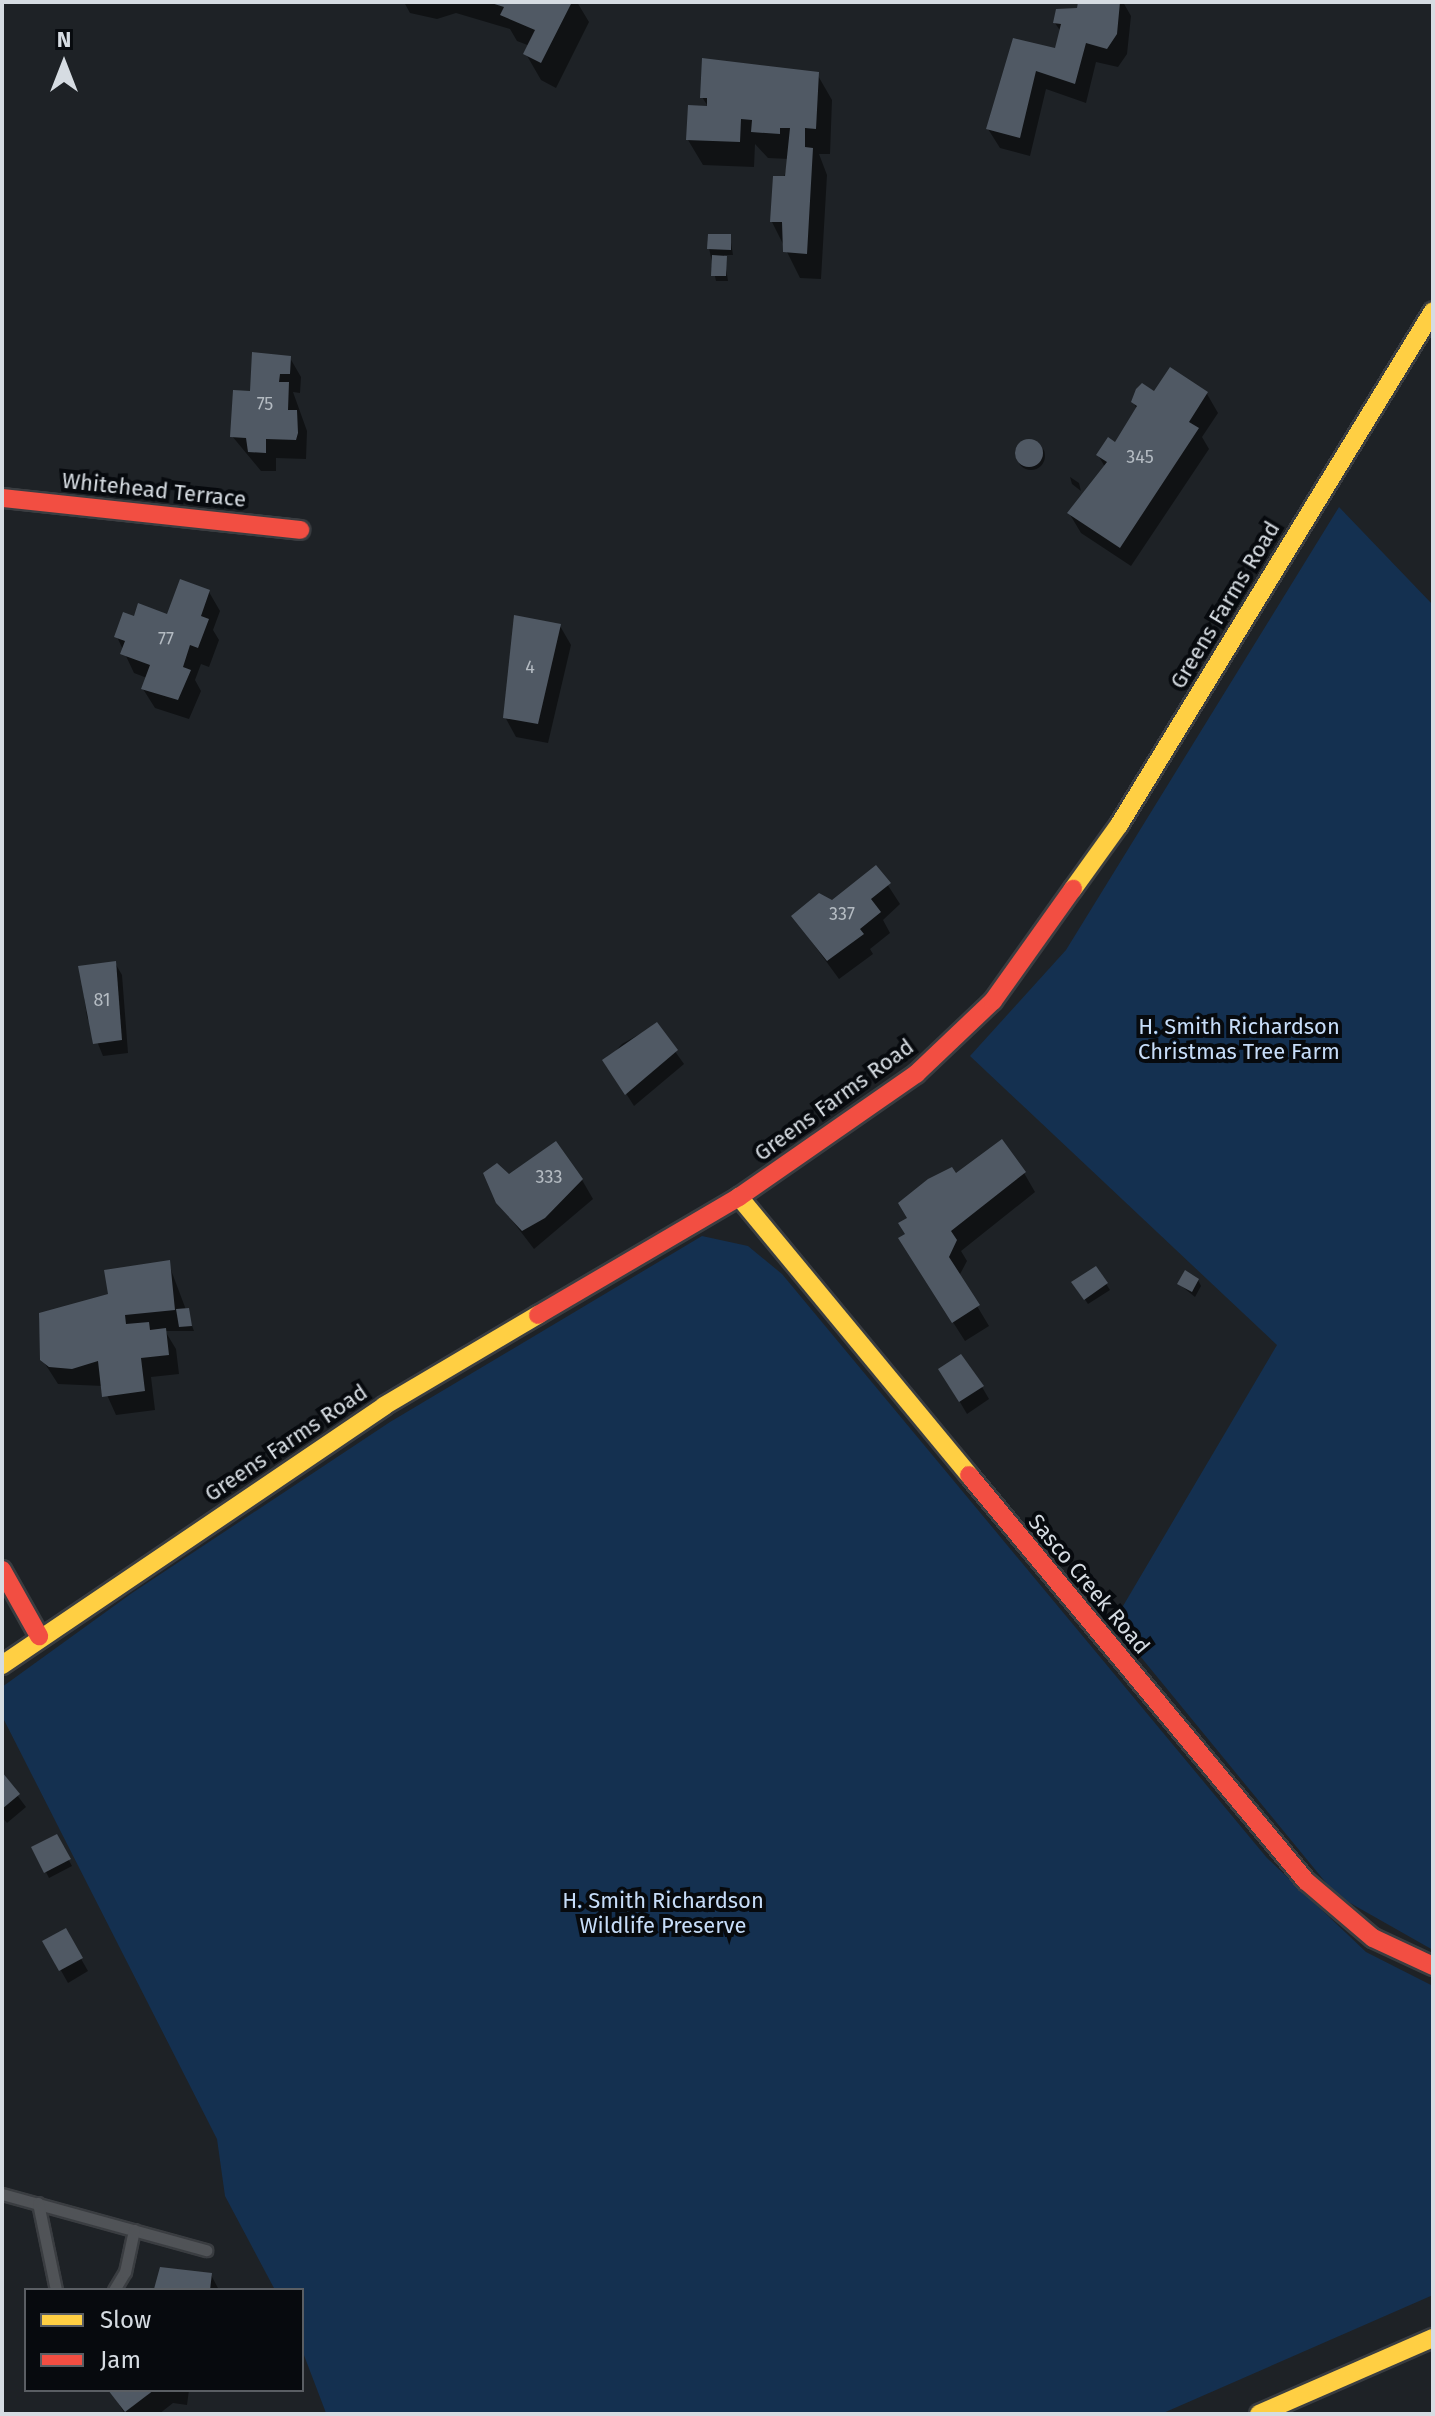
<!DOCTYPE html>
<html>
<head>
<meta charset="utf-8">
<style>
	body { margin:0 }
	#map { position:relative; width:1435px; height:2416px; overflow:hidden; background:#1e2226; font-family:"Fira Sans",sans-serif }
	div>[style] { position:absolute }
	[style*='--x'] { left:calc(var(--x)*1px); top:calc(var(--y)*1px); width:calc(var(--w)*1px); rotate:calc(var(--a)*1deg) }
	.green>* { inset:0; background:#143050 }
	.shadow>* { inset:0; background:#0007 }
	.round { border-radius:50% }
	.building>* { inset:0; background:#505964 }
	.roads { filter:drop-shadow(2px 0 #3a3d41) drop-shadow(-2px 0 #3a3d41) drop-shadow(0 2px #3a3d41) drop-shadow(0 -2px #3a3d41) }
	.lane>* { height:11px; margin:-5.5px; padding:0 5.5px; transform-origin:5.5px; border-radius:5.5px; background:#505357 }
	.slow>* { height:18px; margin:-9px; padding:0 9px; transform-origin:9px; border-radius:9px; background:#ffcf43 }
	.jam>* { height:18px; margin:-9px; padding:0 9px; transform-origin:9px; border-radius:9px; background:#f24e42 }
	span { translate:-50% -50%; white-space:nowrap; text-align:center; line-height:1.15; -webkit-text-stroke:8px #070a0e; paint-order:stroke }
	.number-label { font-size:18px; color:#b4bbc2 }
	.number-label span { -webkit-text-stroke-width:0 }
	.street-label { font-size:22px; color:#d6dce2 }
	.park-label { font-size:22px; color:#c7ddf9 }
	.frame { position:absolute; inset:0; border:4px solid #d6dce2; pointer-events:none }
	.legend { position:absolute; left:24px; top:2288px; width:280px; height:104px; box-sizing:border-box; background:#070a0e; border:2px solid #5a5e63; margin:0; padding:10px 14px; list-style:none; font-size:24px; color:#d6dce2 }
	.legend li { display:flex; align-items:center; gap:16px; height:40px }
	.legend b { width:40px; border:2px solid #5a5e63 }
	.north { position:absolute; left:24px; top:24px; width:80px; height:80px; -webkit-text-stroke:6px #070a0e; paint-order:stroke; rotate:0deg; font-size:22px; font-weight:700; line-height:32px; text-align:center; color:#d6dce2 }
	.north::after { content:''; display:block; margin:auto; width:28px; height:36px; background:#d6dce2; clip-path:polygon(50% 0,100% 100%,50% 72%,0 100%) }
</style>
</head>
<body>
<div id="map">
	<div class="green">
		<i style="clip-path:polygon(1339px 507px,1433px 605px,1433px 1950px,1336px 1895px,1113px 1623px,1277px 1345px,970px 1056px,1066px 950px)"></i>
		<i style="clip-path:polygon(702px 1236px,748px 1246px,782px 1274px,1267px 1858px,1366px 1952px,1433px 1986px,1433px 2295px,1161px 2414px,326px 2413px,302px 2350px,302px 2290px,275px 2290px,225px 2196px,217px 2139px,2px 1716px,2px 1687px,132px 1593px,390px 1422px)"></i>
	</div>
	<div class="shadow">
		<i style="clip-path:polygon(404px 2px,577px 2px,589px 22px,556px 88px,541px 80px,526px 54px,530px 46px,517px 41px,510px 29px,456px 13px,437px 19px,410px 13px)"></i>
		<i style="clip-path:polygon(1081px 2px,1123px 2px,1131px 16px,1127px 54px,1118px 67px,1096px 62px,1086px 103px,1046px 89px,1030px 156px,1000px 148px,988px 129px,1014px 41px,1057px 50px,1061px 32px,1055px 23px,1079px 10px)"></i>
		<i style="clip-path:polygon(817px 74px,832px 100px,830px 154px,819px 154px,827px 175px,821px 279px,800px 278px,772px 222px,789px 159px,768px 158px,755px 144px,754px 167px,703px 165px,688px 140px,709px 108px,702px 97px)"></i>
		<i style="clip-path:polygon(730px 236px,733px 255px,724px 255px,728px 281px,716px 281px,709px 248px)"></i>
		<i style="clip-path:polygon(290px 358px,301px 377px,300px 393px,293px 392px,307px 431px,306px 459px,276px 458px,276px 471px,261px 471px,232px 436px,252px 393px)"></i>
		<i style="clip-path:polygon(1155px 394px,1207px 394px,1218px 413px,1202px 437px,1209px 449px,1131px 566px,1081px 533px,1069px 513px,1105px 467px,1098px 455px,1116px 444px,1137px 409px,1133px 402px)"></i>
		<i class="round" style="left:1017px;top:442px;width:28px;height:28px"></i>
		<i style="clip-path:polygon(1070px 477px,1079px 483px,1081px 491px,1072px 484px)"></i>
		<i style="clip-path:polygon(209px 592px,220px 611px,213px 630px,219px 640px,209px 667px,201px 664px,195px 680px,201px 691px,189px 719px,155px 708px,143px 689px,147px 678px,134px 673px,117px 637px,135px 619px,169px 616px)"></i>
		<i style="clip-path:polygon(560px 626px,571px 645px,548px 743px,516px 737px,505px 717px)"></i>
		<i style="clip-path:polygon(876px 867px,900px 904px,883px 920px,890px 933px,870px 949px,873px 954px,839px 979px,793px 916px,832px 902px)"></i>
		<i style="clip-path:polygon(115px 963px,122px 975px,128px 1053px,103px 1056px,87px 1017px,80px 968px)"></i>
		<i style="clip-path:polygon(656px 1025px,684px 1064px,634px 1106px,606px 1062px,622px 1044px)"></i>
		<i style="clip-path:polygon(1024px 1173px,1035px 1192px,961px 1251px,967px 1261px,959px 1276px,989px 1326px,965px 1341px,912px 1258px,956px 1176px)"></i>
		<i style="clip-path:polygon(508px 1176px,582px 1180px,593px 1199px,534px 1249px,498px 1202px)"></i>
		<i style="clip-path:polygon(168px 1262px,194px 1331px,165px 1331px,176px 1349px,179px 1374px,151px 1377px,155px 1410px,116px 1415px,103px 1386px,58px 1384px,42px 1359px,39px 1318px,48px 1311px,111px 1296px)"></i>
		<i style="clip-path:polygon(1096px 1268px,1110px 1290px,1088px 1304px,1074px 1283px)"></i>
		<i style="clip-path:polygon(1198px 1280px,1201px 1286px,1195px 1297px,1179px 1284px)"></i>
		<i style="clip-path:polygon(948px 1382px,982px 1387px,989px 1399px,967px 1414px)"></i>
		<i style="clip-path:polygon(2px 1775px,26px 1807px,7px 1823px,2px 1817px)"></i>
		<i style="clip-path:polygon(56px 1837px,72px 1866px,49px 1878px,34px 1848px)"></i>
		<i style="clip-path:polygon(65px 1931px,88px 1971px,68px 1983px,45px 1942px)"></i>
		<i style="clip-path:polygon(162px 2269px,211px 2275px,219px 2290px,156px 2290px)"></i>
		<i style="clip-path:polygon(110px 2390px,189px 2390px,187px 2405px,173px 2403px,159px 2414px,125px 2414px)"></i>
	</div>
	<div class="building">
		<i style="clip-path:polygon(488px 2px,572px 2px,541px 63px,523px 54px,535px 30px,500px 15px,504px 7px)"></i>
		<i style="clip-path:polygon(1078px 2px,1120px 2px,1117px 34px,1107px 49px,1086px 43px,1075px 84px,1036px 71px,1020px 138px,986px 129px,1013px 38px,1055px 48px,1061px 24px,1053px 23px,1056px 9px,1077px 8px)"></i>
		<i style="clip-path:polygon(702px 58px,819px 72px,816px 129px,805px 128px,805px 147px,813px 148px,807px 254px,783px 252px,782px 222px,770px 222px,773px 176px,785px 176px,790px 128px,780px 128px,780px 134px,751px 132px,752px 120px,741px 119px,740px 142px,686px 140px,688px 105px,707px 106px,707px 98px,700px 98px)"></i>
		<i style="clip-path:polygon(708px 234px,731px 234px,731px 250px,707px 249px)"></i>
		<i style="clip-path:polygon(712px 255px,727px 256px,726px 276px,711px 276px)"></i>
		<i style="clip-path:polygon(252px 352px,291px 356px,290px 374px,280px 374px,279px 382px,289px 382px,288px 410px,297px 410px,298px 433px,296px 440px,266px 439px,266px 453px,248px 452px,246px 438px,230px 437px,233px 390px,250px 391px)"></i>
		<i style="clip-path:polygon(1170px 367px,1208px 392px,1189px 422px,1199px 428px,1120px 548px,1067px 513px,1107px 462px,1096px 455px,1108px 437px,1115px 442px,1137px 406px,1131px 402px,1136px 389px,1142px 383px,1154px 391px)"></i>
		<i class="round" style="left:1015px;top:439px;width:28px;height:28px"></i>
		<i style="clip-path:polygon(180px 579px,210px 590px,201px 616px,209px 619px,198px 648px,190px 645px,183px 667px,191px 670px,178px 700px,141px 689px,150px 665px,120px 654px,125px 641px,114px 637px,123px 612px,134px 616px,138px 603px,167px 614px)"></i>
		<i style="clip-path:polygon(514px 615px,561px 624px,538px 724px,503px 718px)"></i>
		<i style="clip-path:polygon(876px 865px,891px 883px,871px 899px,881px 912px,860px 929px,864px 934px,827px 961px,791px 916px,819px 893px,832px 900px)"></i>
		<i style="clip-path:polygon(116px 961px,122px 1040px,93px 1044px,78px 966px)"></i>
		<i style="clip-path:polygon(657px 1022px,678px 1050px,625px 1095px,602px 1060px)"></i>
		<i style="clip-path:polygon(1002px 1139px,1026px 1172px,951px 1231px,957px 1240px,949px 1257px,980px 1305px,952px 1323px,898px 1238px,905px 1234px,898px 1223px,907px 1218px,898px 1203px,928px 1179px,952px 1167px,956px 1173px)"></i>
		<i style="clip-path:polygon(556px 1141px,583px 1179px,545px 1218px,522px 1231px,496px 1203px,483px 1173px,497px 1163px,509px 1174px)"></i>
		<i style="clip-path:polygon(170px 1260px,175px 1310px,125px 1315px,126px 1324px,149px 1322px,150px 1330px,166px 1328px,169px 1355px,141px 1358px,145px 1391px,102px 1397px,98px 1361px,72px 1369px,49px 1367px,40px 1360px,39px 1313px,108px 1294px,104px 1270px)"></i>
		<i style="clip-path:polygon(1096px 1266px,1108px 1283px,1084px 1300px,1071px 1282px)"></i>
		<i style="clip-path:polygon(1185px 1270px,1199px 1279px,1192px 1292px,1177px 1284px)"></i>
		<i style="clip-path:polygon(189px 1308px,192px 1326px,179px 1327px,176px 1309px)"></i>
		<i style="clip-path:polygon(961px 1354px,984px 1386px,959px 1402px,938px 1369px)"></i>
		<i style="clip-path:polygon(2px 1772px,20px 1794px,2px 1809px)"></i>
		<i style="clip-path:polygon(57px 1834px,71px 1859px,44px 1873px,31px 1847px)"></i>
		<i style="clip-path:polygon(66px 1928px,83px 1958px,59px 1971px,42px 1941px)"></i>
		<i style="clip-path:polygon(160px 2267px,212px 2273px,210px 2290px,154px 2289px)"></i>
		<i style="clip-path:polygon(108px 2390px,154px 2390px,125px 2412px)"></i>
	</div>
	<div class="roads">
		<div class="lane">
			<i style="--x:2;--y:2194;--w:212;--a:15.4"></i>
			<i style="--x:38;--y:2203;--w:89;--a:78.3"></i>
			<i style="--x:114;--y:2290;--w:21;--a:-59"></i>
			<i style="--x:125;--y:2272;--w:43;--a:-77.9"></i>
		</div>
		<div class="slow">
			<i style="--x:1073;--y:889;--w:79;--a:-54.3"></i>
			<i style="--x:1119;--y:825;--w:602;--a:-58.58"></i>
			<i style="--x:739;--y:1197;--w:361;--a:50.4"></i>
			<i style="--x:2;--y:1665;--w:462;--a:-34.1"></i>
			<i style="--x:384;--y:1406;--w:179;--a:-30.6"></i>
			<i style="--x:1259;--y:2414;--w:190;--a:-23.6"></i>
		</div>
		<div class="jam">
			<i style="--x:2;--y:498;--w:300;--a:6.1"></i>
			<i style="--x:538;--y:1315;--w:233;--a:-30.4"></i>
			<i style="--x:739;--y:1197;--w:216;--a:-34.8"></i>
			<i style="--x:916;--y:1074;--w:106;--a:-43.5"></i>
			<i style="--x:993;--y:1001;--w:138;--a:-54.5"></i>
			<i style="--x:969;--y:1475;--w:528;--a:50.31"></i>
			<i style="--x:1306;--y:1881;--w:88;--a:40.4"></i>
			<i style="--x:1373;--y:1938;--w:66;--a:25"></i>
			<i style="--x:2;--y:1570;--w:76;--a:60.7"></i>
		</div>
	</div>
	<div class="number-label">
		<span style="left:265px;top:404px">75</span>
		<span style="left:1140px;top:457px">345</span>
		<span style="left:166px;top:639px">77</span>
		<span style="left:530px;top:667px">4</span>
		<span style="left:842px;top:914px">337</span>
		<span style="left:102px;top:1000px">81</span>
		<span style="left:549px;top:1177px">333</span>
	</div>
	<div class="street-label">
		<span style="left:154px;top:490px;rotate:6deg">Whitehead Terrace</span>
		<span style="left:1225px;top:605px;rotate:-59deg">Greens Farms Road</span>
		<span style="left:834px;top:1100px;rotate:-36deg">Greens Farms Road</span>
		<span style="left:286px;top:1443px;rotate:-34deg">Greens Farms Road</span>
		<span style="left:1089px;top:1584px;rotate:50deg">Sasco Creek Road</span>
	</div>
	<div class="park-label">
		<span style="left:1239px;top:1039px">H. Smith Richardson<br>Christmas Tree Farm</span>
		<span style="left:663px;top:1913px">H. Smith Richardson<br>Wildlife Preserve</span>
	</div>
	<div class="frame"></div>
	<ul class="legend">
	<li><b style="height:10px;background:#ffcf43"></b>Slow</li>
	<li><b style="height:10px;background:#f24e42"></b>Jam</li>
	</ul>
	<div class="north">N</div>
</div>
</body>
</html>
